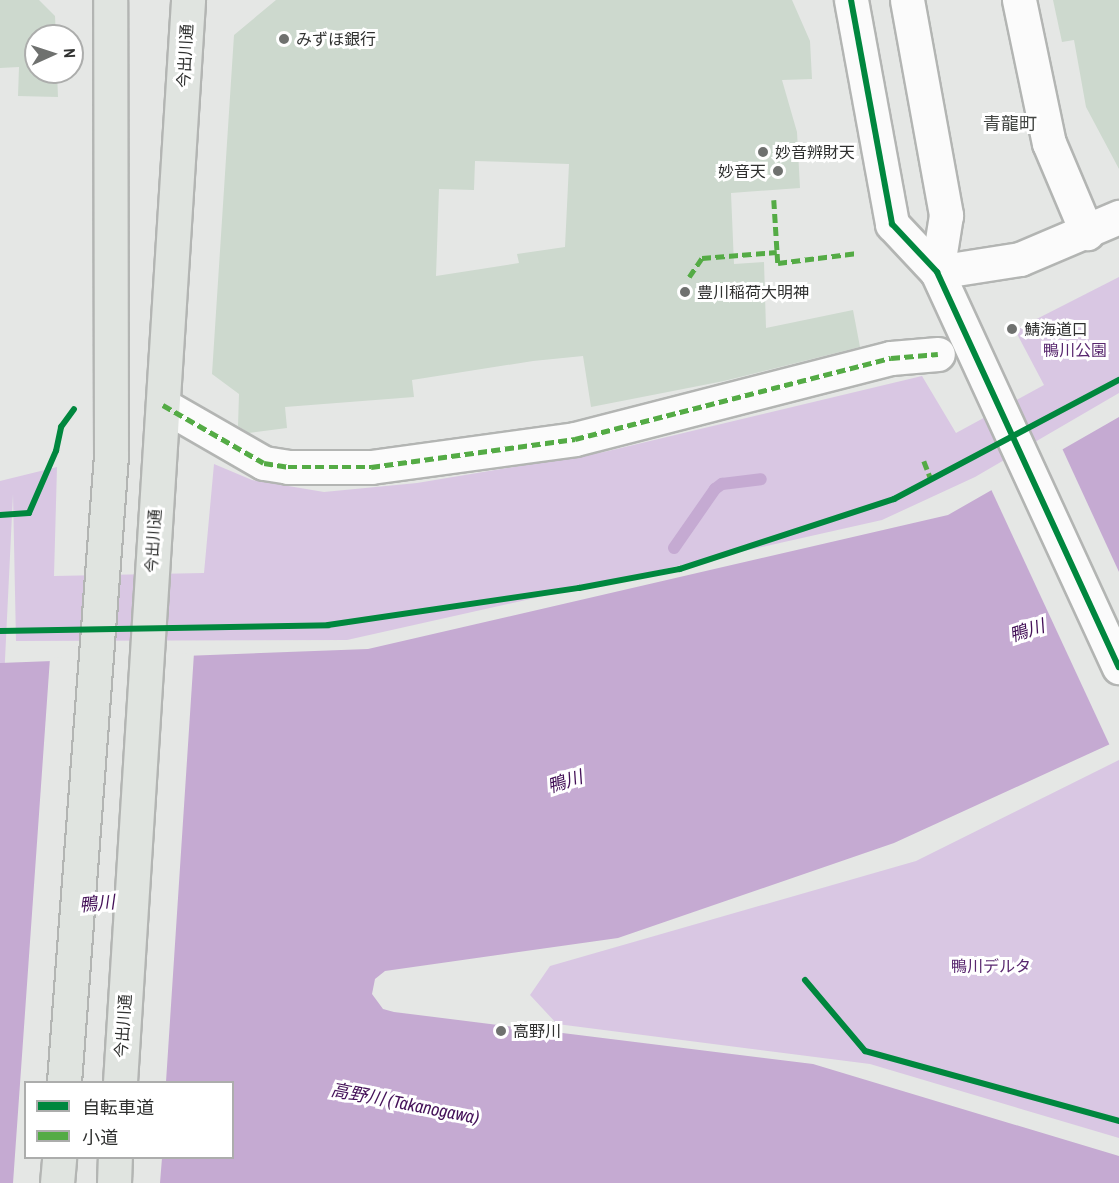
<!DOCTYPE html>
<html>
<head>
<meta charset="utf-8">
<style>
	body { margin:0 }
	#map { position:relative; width:1119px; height:1183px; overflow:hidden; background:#e5e7e5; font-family:"Archivo Narrow","Noto Sans JP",sans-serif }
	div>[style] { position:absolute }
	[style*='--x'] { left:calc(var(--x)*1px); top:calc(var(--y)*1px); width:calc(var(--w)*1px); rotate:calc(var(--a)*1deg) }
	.green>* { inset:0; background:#d9c7e3 }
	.water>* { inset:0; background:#c5aad2 }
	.pier>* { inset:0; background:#e5e7e5 }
	.stream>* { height:12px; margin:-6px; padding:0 6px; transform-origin:6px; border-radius:6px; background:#c5aad2 }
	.building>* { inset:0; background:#cdd9ce }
	.roads { filter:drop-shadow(2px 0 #b3b5b3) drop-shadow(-2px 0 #b3b5b3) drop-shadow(0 2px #b3b5b3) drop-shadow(0 -2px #b3b5b3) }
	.minor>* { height:33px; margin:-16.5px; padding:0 16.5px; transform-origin:16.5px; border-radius:16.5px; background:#fbfbfb }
	.major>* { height:33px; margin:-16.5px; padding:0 16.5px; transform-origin:16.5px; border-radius:16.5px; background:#e0e4e0 }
	.quiet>* { height:4.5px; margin-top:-2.25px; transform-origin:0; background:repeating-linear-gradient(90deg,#54ab45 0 9px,transparent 0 13.5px) }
	.cycleway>* { height:6px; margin:-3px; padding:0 3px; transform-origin:3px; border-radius:3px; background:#00873e }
	.dots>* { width:16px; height:16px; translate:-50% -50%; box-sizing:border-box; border:3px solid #fff; border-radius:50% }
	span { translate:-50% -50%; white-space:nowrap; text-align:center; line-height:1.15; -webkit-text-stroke:6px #fff; paint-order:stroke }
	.poi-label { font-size:16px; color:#303130 }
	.left { translate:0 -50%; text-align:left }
	.right { translate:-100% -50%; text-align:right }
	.street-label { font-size:16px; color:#303130 }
	.park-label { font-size:16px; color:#59286f }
	.neighbourhood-label { font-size:18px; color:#434643 }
	.water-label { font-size:18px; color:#441158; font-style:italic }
	.legend { position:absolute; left:24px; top:1081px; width:210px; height:78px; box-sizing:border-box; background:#fff; border:2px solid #acadac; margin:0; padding:8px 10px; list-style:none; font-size:18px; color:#303130 }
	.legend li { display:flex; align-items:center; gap:12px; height:30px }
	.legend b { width:30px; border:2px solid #acadac }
	.north { position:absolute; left:24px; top:24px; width:60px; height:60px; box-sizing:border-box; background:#fff; border:2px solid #acadac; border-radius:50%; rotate:87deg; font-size:16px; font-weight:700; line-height:24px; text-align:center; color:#303130 }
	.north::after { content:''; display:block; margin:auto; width:21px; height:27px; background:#6f716f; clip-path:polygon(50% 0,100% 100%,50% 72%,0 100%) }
</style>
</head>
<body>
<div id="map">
	<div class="green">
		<i style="clip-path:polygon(1119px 277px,1119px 393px,975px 477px,882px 520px,347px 640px,16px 641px,13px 494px,0 763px,0 481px,57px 467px,54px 576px,204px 573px,214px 464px,252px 480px,324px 492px,417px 483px,604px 452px,922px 376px,956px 433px,1044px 385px,1015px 330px)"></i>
		<i style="clip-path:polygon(1119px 760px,1119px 1138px,870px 1064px,557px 1024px,530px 995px,550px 966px,916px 861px)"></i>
	</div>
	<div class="water">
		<i style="clip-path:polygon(evenodd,1119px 417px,1119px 740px,894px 843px,618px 938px,385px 971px,375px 979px,372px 994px,383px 1009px,394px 1012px,813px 1064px,1119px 1156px,1119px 1183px,0 1183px,0 663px,368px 649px,948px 515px,1119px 417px,26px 1082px,232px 1082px,232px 1158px,26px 1158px,26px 1082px)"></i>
	</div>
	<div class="pier">
		<i style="clip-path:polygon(1061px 446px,1119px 572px,1119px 744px,1111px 748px,990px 487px)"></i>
		<i style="clip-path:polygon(194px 653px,166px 1082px,26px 1082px,26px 1158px,162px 1158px,160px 1183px,13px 1183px,50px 658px)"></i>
	</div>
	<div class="stream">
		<i style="--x:674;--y:548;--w:72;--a:-55.2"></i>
		<i style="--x:715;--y:489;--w:9;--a:-36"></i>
		<i style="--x:722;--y:484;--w:39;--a:-7"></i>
	</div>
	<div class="building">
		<i style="clip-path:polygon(0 0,39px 0,55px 16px,56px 36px,36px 36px,36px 72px,57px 72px,58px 97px,18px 96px,19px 67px,0 68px)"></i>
		<i style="clip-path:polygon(evenodd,276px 0,792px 0,810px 41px,812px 79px,782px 80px,797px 132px,800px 188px,731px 193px,734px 264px,764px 262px,766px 328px,853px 310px,860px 347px,724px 381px,591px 407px,583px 356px,533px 361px,412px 380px,414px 397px,285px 407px,287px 428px,249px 433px,238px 426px,239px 394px,212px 374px,234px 35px,276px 0,475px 161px,569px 164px,565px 247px,517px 254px,519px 263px,436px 276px,439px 189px,474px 190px,475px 161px)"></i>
		<i style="clip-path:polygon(1053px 0,1119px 0,1119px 169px,1086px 107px,1074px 40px,1062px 42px)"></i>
	</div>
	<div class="roads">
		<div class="minor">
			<i style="--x:851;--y:0;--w:228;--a:79.6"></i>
			<i style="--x:892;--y:224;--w:66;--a:46.8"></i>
			<i style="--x:937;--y:272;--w:435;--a:65.3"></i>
			<i style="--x:907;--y:0;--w:219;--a:79.7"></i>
			<i style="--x:946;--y:215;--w:58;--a:99"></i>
			<i style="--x:1019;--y:0;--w:146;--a:78.2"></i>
			<i style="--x:1049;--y:143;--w:98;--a:67.1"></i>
			<i style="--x:937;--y:272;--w:84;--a:-8.9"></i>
			<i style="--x:1020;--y:259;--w:108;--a:-23"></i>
			<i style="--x:163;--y:405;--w:116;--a:29.9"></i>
			<i style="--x:264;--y:463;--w:24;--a:9"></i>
			<i style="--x:288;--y:467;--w:83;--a:0"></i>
			<i style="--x:371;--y:467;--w:206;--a:-7.8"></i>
			<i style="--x:575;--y:439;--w:326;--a:-14.4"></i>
			<i style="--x:891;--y:358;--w:47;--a:-4.9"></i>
		</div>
		<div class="major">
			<i style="--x:64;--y:1082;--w:629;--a:-85.71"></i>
			<i style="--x:111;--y:455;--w:455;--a:-90.1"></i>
			<i style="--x:120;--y:1082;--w:1084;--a:-86.4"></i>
			<i style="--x:57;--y:1183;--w:25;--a:-85"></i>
			<i style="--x:114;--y:1183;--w:25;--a:-88"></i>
		</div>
	</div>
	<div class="quiet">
		<i style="--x:774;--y:200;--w:63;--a:86.4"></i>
		<i style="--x:778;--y:263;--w:80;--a:-7.2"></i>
		<i style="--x:689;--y:277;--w:23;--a:-56"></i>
		<i style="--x:702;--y:258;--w:75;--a:-4.6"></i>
		<i style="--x:163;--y:405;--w:116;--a:29.9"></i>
		<i style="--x:264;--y:463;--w:24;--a:9"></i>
		<i style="--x:288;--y:467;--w:83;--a:0"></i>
		<i style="--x:371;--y:467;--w:206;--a:-7.8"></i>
		<i style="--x:575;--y:439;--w:326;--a:-14.4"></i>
		<i style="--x:891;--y:358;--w:47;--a:-4.9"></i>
		<i style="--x:924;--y:461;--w:17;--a:69"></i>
	</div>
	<div class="cycleway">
		<i style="--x:851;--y:0;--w:228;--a:79.6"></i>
		<i style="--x:892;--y:224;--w:66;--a:46.8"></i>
		<i style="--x:937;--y:272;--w:435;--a:65.3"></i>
		<i style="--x:0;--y:515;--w:29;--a:-4"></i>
		<i style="--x:29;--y:513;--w:68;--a:-66.5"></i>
		<i style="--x:56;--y:451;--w:25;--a:-78"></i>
		<i style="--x:61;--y:427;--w:22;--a:-54"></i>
		<i style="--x:0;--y:631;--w:328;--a:-1"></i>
		<i style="--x:328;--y:625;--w:254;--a:-8.4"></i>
		<i style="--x:579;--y:588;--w:103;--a:-10.7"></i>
		<i style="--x:680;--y:569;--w:225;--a:-18.1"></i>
		<i style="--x:894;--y:499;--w:255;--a:-27.9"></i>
		<i style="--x:805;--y:980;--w:93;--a:49.8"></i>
		<i style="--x:865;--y:1051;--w:263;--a:15.4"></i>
	</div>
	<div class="dots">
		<i style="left:284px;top:39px;background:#6f716f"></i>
		<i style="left:763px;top:152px;background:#6f716f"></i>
		<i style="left:778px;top:171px;background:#6f716f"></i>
		<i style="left:685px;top:292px;background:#6f716f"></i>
		<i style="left:1012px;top:329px;background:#6f716f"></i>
		<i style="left:501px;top:1031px;background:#6f716f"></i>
	</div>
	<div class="poi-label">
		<span class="left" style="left:296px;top:39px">みずほ銀行</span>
		<span class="left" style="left:775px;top:152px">妙音辨財天</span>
		<span class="right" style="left:766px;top:171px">妙音天</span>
		<span class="left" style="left:697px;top:292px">豊川稲荷大明神</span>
		<span class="left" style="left:1024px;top:329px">鯖海道口</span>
		<span class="left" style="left:513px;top:1031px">高野川</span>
	</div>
	<div class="street-label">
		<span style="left:185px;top:56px;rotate:-87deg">今出川通</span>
		<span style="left:153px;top:541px;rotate:-86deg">今出川通</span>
		<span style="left:123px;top:1026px;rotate:-86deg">今出川通</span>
	</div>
	<div class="park-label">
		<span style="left:1075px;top:350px">鴨川公園</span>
		<span style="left:991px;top:966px">鴨川デルタ</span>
	</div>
	<div class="neighbourhood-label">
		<span style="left:1010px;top:124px">青龍町</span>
	</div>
	<div class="water-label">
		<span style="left:1027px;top:631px;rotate:-18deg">鴨川</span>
		<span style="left:565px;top:782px;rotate:-18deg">鴨川</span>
		<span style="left:97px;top:904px;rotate:-6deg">鴨川</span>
		<span style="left:405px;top:1104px;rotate:11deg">高野川 (Takanogawa)</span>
	</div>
	<ul class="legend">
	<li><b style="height:8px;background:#00873e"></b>自転車道</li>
	<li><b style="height:8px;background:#54ab45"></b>小道</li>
	</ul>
	<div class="north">N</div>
</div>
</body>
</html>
